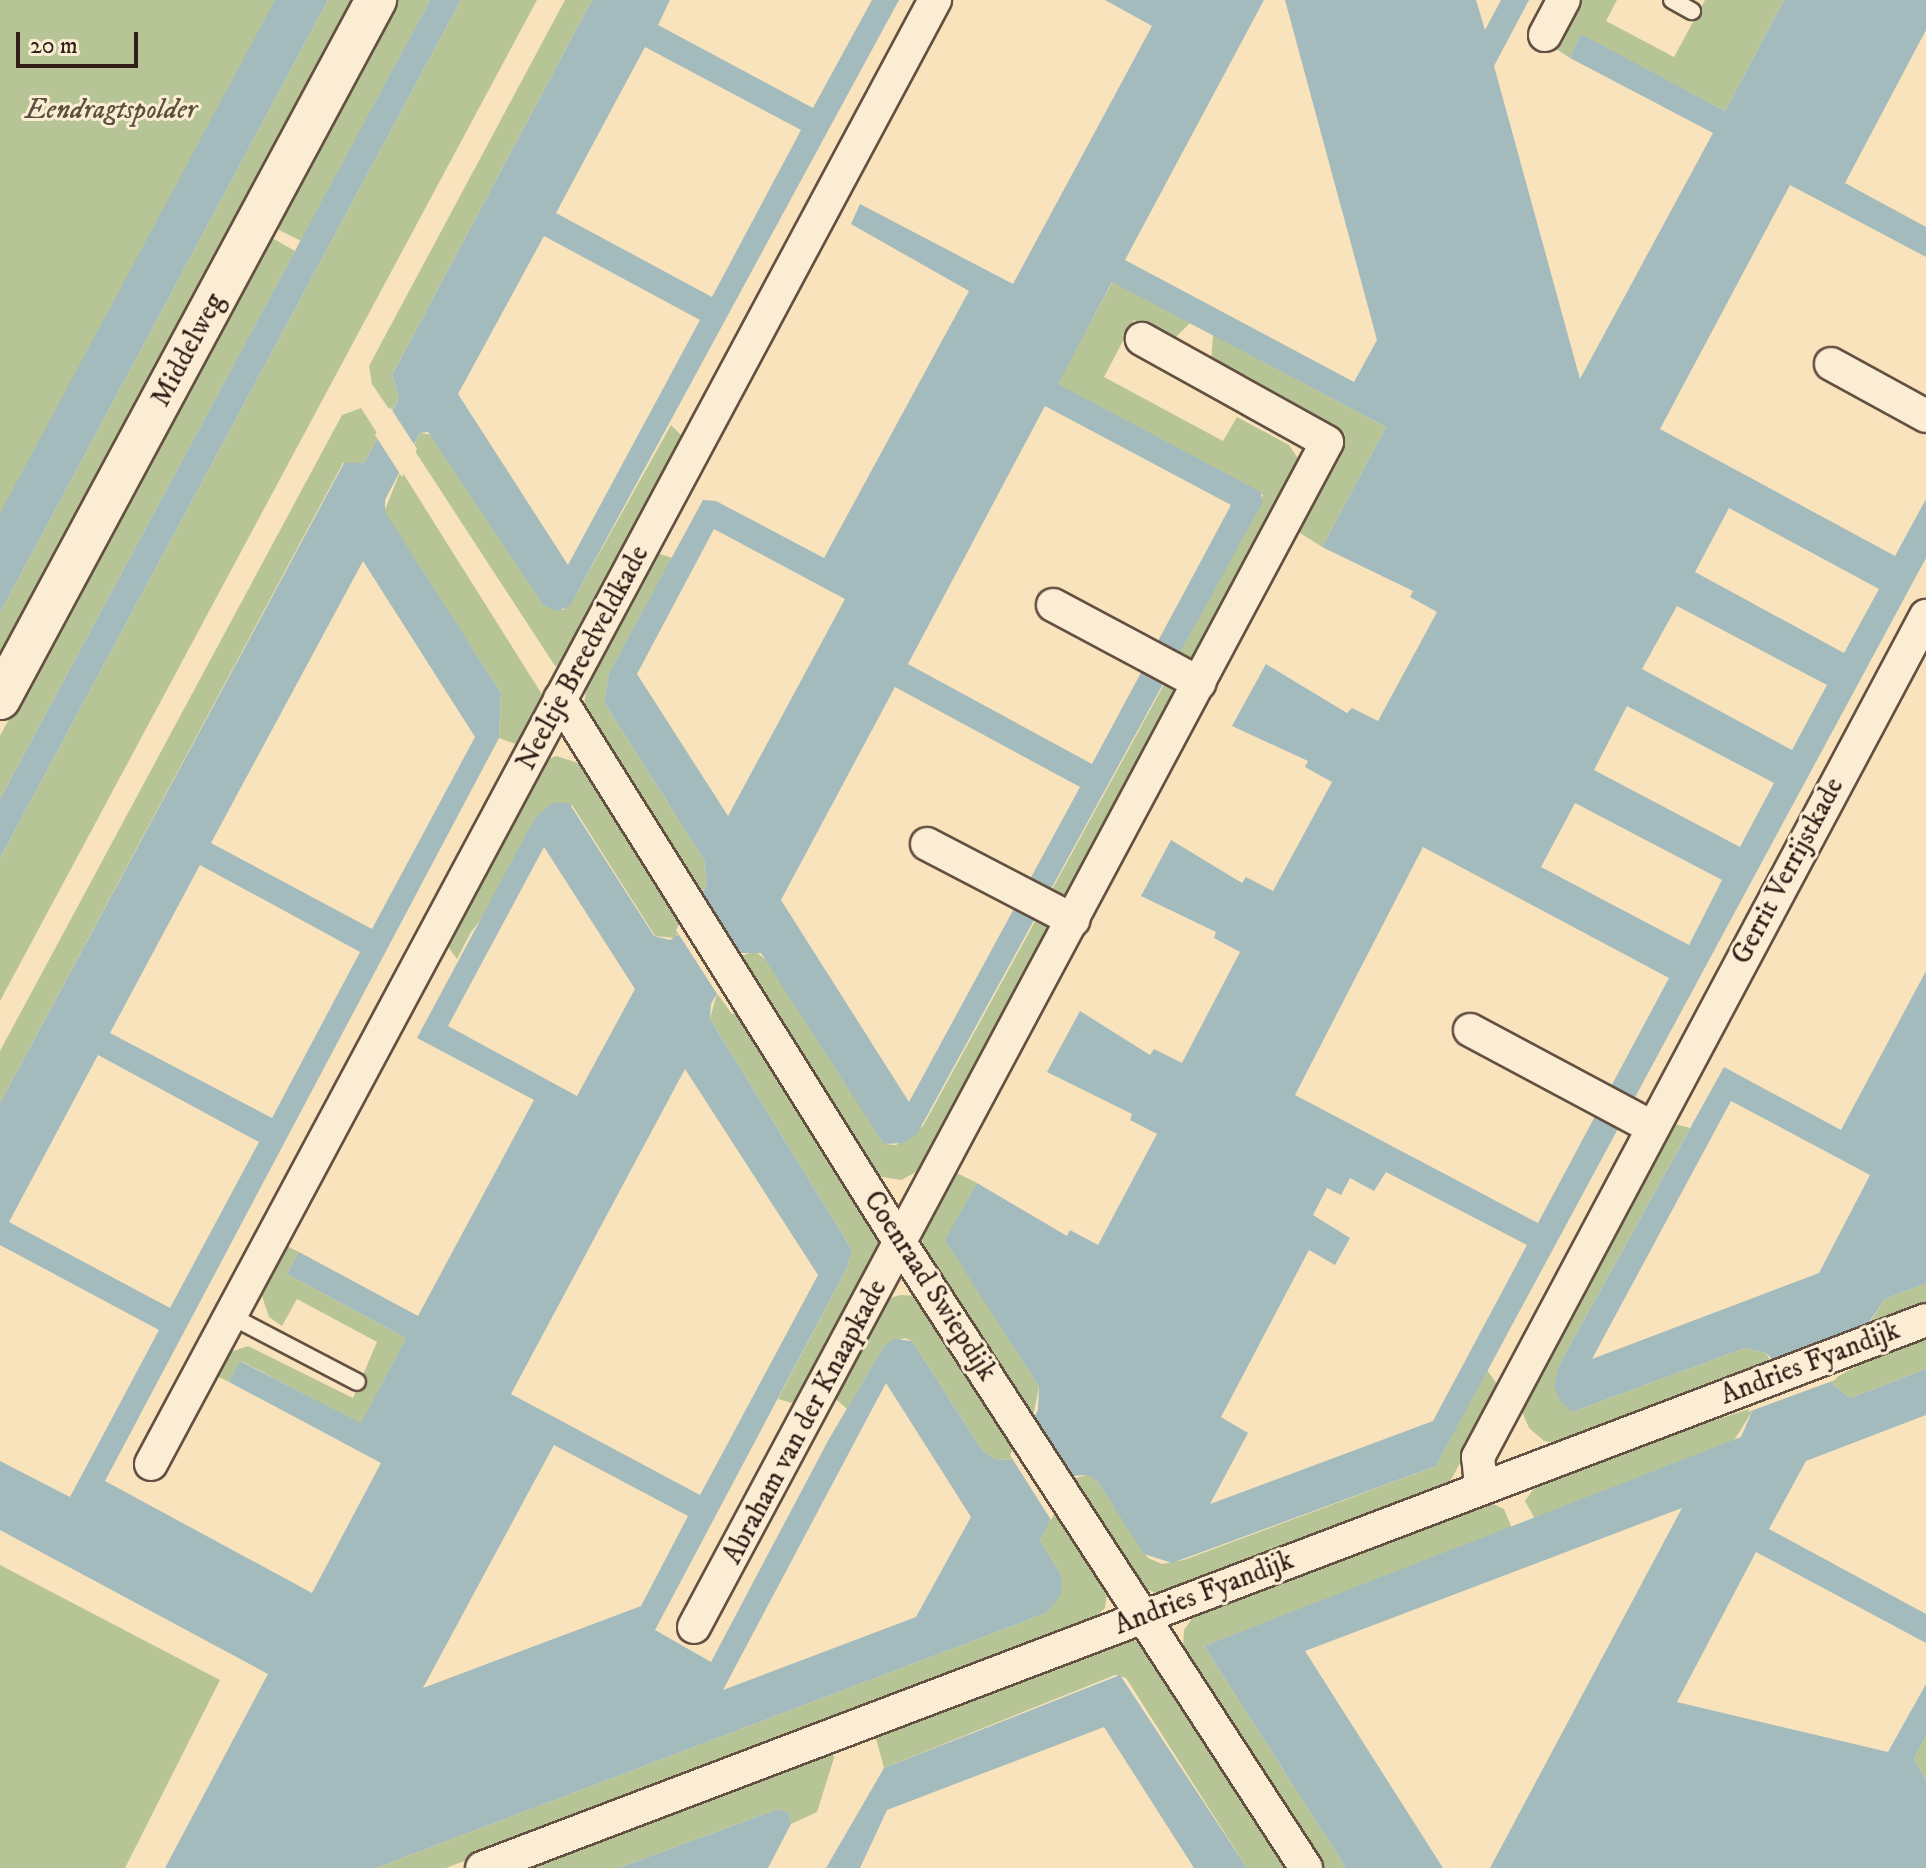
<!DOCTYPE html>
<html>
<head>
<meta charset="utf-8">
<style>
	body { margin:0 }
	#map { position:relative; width:1926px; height:1868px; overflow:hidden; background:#f9e3bc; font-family:"IM FELL DW Pica",serif }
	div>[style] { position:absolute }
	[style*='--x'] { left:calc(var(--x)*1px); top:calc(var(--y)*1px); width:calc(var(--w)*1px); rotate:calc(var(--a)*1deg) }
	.green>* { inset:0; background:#b7c596 }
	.water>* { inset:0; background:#a4bbbd }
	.pier>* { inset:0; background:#f9e3bc }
	.roads { filter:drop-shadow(2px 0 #645042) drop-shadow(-2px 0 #645042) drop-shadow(0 2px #645042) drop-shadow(0 -2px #645042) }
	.service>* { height:16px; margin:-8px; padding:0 8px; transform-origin:8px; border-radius:8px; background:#fbedd3 }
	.minor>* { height:32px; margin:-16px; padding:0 16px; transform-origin:16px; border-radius:16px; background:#fbedd3 }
	.tertiary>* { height:40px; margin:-20px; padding:0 20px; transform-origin:20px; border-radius:20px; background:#fbedd3 }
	span { translate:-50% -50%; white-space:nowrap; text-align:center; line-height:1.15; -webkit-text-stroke:6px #fbedd3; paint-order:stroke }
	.park-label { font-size:28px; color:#5a513e; font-style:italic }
	.street-label { font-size:28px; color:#321f19 }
	.scale { position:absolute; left:16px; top:32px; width:122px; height:36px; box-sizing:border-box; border:4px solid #321f19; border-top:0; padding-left:10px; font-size:24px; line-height:28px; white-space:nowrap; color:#321f19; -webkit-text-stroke:6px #fbedd3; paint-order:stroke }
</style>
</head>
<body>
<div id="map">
	<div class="green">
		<i style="clip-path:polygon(0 0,297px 0,0 546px)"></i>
		<i style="clip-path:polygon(328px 0,359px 0,0 669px,0 613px)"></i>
		<i style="clip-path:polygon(394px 0,430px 0,301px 241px,279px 230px,276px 222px)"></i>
		<i style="clip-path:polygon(461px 0,537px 0,0 1001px,0 858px)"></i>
		<i style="clip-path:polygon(565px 0,592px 0,392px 375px,399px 398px,391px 412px,372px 384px,369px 366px)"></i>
		<i style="clip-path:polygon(1577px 0,1617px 0,1606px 21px,1674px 57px,1705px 0,1784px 0,1725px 111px,1581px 35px,1570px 58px,1552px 46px)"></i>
		<i style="clip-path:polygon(274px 239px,295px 251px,0 799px,0 736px,266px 241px)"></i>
		<i style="clip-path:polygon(1113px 281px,1190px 323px,1172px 341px,1134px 320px,1104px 377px,1223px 441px,1237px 417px,1289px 445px,1297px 457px,1298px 464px,1199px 657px,1189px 661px,1177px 659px,1263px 495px,1057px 384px)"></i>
		<i style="clip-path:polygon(1213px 335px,1386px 427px,1322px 547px,1294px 529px,1345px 434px,1211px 362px)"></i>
		<i style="clip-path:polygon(361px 408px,379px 436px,364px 463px,343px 463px,0 1103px,0 1051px,342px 415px)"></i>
		<i style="clip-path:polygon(671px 425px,685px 439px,564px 664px,555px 666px,413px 448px,420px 433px,434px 435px,543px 605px,563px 610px,577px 593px)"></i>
		<i style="clip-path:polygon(401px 470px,543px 696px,521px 746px,499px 738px,501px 693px,384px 512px)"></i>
		<i style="clip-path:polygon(660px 554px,672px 558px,609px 673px,604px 702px,704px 860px,707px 884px,698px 898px,588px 720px,584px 705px,588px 674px,649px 561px)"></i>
		<i style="clip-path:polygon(1167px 679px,1178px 697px,1073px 891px,1060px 899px,1049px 895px)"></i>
		<i style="clip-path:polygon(556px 756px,588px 766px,686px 921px,675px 938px,655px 936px,572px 805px,471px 932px,457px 959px,443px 940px,542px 762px)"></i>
		<i style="clip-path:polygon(1038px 916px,1048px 924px,1048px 937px,926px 1167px,901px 1180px,882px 1177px,869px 1165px,736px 958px,755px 951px,771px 964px,884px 1144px,896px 1145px,923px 1126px)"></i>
		<i style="clip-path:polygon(717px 993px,732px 1014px,742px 1008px,883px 1240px,802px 1400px,792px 1403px,778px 1399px,847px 1268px,852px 1250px,710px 1019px)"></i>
		<i style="clip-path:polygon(1671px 1123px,1690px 1128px,1560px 1363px,1572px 1412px,1745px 1348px,1766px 1353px,1772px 1364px,1560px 1444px,1544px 1441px,1529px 1428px,1521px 1409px)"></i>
		<i style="clip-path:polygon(951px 1170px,977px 1183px,946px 1240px,1039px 1387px,1032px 1421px,923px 1247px,922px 1229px)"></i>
		<i style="clip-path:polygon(281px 1243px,299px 1252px,287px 1274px,406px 1338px,361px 1424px,241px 1361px,229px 1382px,211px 1373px,224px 1354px,248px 1346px,353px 1398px,377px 1342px,297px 1299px,282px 1326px,269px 1317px,260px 1290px)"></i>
		<i style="clip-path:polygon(1926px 1283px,1926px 1305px,1867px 1327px,1885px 1299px)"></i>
		<i style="clip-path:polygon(901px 1295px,918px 1296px,1020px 1445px,1012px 1460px,995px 1459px,983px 1451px,912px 1341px,905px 1338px,884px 1346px,847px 1409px,837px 1400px,833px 1389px,886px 1299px)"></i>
		<i style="clip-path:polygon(1926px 1330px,1926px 1369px,1850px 1398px,1829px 1381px)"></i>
		<i style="clip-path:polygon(1487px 1370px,1499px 1387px,1448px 1486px,1162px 1595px,1142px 1588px,1069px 1480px,1087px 1475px,1098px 1482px,1148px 1558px,1162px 1564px,1184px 1560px,1436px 1466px)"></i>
		<i style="clip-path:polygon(1755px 1407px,1733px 1442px,1535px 1519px,1525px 1501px,1542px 1477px)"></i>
		<i style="clip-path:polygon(1483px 1499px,1504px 1509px,1512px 1528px,1204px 1646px,1346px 1868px,1317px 1868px,1183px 1652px,1184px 1630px,1198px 1610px)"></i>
		<i style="clip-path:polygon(1056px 1503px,1108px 1587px,1105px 1608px,1088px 1624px,446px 1868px,376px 1868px,1046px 1613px,1061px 1575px,1040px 1540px)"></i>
		<i style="clip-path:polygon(0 1565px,220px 1680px,125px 1868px,0 1868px)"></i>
		<i style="clip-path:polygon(1128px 1638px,1143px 1644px,1288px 1868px,1247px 1868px,1126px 1678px,1115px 1675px,884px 1768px,875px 1735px)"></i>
		<i style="clip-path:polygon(1926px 1736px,1926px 1780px,1914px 1758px)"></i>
		<i style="clip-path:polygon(831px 1745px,834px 1758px,817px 1812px,791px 1824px,788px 1812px,778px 1809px,618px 1868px,509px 1868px)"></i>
	</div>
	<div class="water">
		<i style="clip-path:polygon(275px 0,328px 0,0 613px,0 513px)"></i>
		<i style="clip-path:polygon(430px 0,461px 0,0 858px,0 799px)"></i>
		<i style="clip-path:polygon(evenodd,592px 0,670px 0,658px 25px,813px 108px,872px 0,899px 0,570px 606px,557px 611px,543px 605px,428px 432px,420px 433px,385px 500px,385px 512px,501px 693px,499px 738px,105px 1481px,312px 1593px,381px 1463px,229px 1382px,240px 1361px,361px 1423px,406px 1338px,287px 1274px,299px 1252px,418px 1316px,534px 1100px,417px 1038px,535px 818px,552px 803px,569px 803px,654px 936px,670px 940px,678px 935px,707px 884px,704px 860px,604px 702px,609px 673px,703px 500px,716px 501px,824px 558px,969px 291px,851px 224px,860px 204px,1013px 284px,1152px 26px,1105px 0,1264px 0,1125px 260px,1354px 382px,1377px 340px,1285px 0,1476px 0,1485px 30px,1501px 0,1529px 0,1494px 66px,1580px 379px,1713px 133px,1570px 58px,1581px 34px,1725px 111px,1784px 0,1926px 0,1926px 30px,1845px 183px,1926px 227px,1926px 257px,1790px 185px,1660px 429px,1895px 556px,1926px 499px,1926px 558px,1436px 1466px,1172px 1563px,1144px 1554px,1098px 1482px,1087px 1475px,1072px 1476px,1040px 1540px,1061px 1575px,1061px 1595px,1046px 1613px,376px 1868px,165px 1868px,268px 1674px,0 1530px,0 1461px,70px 1497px,159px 1330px,0 1245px,0 1103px,344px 463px,364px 463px,379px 436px,399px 398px,392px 375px,592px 0,645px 47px,801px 130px,712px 297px,556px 213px,645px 47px,592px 0,544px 236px,700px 320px,568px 565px,458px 394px,544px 236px,592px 0,1112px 282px,1386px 427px,1322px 547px,1413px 591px,1410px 597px,1437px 612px,1378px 721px,1352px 708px,1347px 713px,1266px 664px,1232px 726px,1308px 761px,1305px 767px,1332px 782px,1273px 891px,1246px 877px,1242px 883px,1171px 840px,1141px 896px,1216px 932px,1214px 938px,1240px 952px,1182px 1063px,1154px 1049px,1150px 1055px,1080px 1011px,1047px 1072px,1132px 1114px,1130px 1120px,1157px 1134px,1098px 1245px,1070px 1230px,1067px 1236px,977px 1183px,945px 1240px,1039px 1387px,1038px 1410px,1012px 1460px,995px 1459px,983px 1451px,912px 1341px,894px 1339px,884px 1346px,829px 1439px,711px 1662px,655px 1630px,847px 1268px,852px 1250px,710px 1019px,711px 1004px,740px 953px,761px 953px,884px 1144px,904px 1143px,917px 1134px,1262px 503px,1261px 492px,1058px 384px,1112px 282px,592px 0,1045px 406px,1231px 505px,1092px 764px,908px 664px,1045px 406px,592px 0,1729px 508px,1879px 589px,1844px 653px,1695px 572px,1729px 508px,592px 0,714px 529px,845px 599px,728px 816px,637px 674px,714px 529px,592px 0,363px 561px,475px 737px,372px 929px,211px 843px,363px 561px,592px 0,1677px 606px,1827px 685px,1792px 750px,1642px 669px,1677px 606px,592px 0,895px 687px,1080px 787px,909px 1102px,781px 900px,895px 687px,592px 0,1627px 706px,1774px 783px,1740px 847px,1594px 770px,1627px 706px,592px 0,1575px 803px,1722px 880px,1689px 945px,1541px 867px,1575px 803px,592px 0,544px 847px,635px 989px,577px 1096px,448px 1026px,544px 847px,592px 0,1423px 847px,1669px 978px,1538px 1223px,1295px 1095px,1423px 847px,592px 0,200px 865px,360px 952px,272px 1118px,110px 1033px,200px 865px,592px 0,98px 1055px,259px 1142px,170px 1308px,9px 1222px,98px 1055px,592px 0,685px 1069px,818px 1275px,700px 1495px,511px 1394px,685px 1069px,592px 0,1386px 1172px,1527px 1245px,1433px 1421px,1210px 1504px,1248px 1433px,1221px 1417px,1309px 1250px,1335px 1265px,1350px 1238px,1313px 1215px,1327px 1188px,1341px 1195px,1350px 1178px,1374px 1191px,1386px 1172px,592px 0,886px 1383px,971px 1517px,916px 1617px,723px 1690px,886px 1383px,592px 0,554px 1445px,688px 1516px,641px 1606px,423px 1688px,554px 1445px)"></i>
		<i style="clip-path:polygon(evenodd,1926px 971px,1926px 1283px,1885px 1299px,1829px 1381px,1850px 1398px,1926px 1369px,1926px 1415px,1806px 1461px,1769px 1529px,1926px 1614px,1926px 1643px,1756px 1552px,1677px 1702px,1888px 1752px,1926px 1684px,1926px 1736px,1914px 1758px,1926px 1780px,1926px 1868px,1490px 1868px,1682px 1508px,1305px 1651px,1443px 1868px,1346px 1868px,1204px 1646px,1741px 1437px,1774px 1361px,1766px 1353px,1745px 1348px,1572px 1412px,1560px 1401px,1554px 1386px,1560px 1363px,1724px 1067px,1841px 1130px,1926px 971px,1731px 1101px,1870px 1175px,1819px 1273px,1592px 1359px,1731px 1101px)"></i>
		<i style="clip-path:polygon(1120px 1675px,1247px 1868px,1194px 1868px,1104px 1727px,887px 1810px,860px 1868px,826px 1868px,884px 1768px)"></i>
		<i style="clip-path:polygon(778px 1809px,788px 1812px,791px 1824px,768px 1868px,618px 1868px)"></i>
	</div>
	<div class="pier">
		<i style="clip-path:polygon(390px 407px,417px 449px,402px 477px,375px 435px)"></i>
		<i style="clip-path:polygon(698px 892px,740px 959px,719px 997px,676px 930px)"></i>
		<i style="clip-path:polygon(1875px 1322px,1835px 1380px,1748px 1412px,1769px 1362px)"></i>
		<i style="clip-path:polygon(1031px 1416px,1072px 1482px,1051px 1520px,1010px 1455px)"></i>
	</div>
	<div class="roads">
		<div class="service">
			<i style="--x:1672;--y:0;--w:23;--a:29"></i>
			<i style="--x:231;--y:1316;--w:142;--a:27.6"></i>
		</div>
		<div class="minor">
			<i style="--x:1545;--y:35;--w:40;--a:-62"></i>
			<i style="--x:1831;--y:364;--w:108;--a:28.7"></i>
			<i style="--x:1053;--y:605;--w:166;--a:28.1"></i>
			<i style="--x:560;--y:699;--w:643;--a:57.97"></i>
			<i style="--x:901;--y:1244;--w:744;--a:57.01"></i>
			<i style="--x:927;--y:844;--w:165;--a:27.5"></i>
			<i style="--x:1470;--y:1030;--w:204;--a:28.1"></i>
			<i style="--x:151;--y:1464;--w:1661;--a:-61.83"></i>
			<i style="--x:1481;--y:1485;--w:28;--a:-96"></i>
			<i style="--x:1478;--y:1457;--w:953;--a:-61.96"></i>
			<i style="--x:694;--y:1627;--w:1343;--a:-61.89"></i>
			<i style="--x:1327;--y:442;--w:212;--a:-150.9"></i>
			<i style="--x:482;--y:1868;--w:1544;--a:-20.78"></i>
		</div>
		<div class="tertiary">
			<i style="--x:0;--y:699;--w:794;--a:-61.72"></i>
		</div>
	</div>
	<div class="park-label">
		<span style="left:111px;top:110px">Eendragtspolder</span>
	</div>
	<div class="street-label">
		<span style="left:188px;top:350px;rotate:-62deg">Middelweg</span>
		<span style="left:583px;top:658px;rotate:-62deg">Neeltje Breedveldkade</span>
		<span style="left:1788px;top:871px;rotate:-62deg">Gerrit Verrijstkade</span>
		<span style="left:930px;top:1286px;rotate:57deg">Coenraad Swiepdijk</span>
		<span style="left:1810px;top:1363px;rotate:-21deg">Andries Fyandijk</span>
		<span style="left:805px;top:1422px;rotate:-62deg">Abraham van der Knaapkade</span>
		<span style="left:1204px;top:1593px;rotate:-21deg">Andries Fyandijk</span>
	</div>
	<div class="scale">20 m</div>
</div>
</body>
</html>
